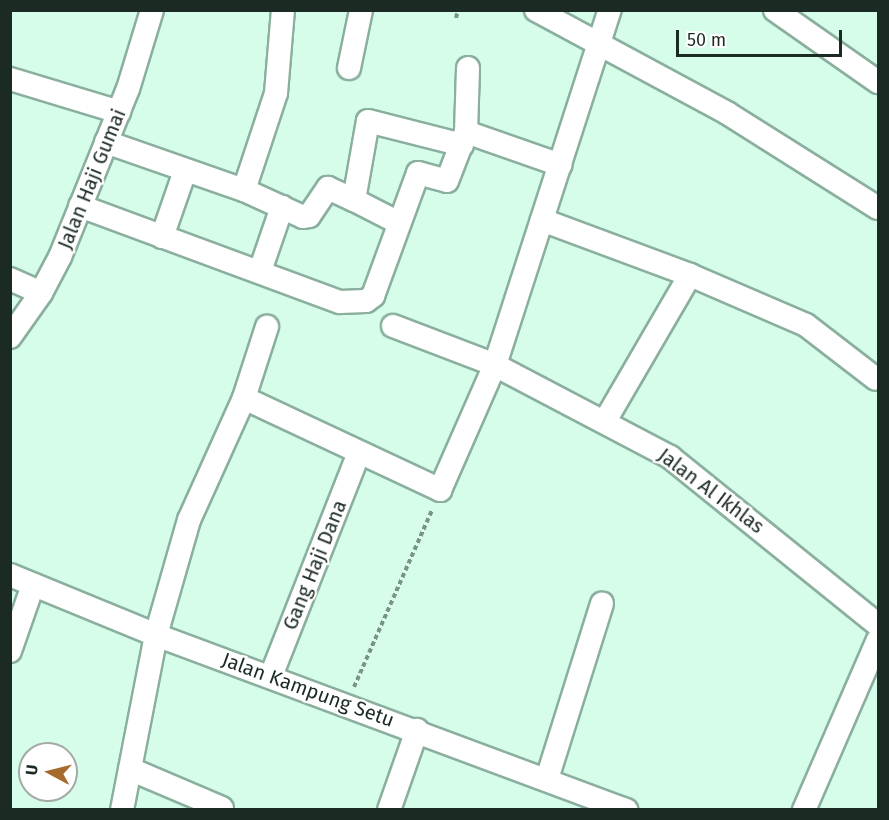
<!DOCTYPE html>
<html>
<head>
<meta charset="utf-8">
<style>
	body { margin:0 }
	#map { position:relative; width:889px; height:820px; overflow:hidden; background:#d6fcea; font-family:"Fira Sans",sans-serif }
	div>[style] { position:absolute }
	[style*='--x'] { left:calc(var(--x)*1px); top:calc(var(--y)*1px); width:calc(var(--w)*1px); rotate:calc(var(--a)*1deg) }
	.path>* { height:4px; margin-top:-2px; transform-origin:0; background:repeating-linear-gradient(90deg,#799387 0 4.5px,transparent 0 7.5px) }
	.roads { filter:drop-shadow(2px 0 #8baf9e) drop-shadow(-2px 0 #8baf9e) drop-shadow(0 2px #8baf9e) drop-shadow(0 -2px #8baf9e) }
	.minor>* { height:22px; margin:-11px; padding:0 11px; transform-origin:11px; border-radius:11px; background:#fff }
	span { translate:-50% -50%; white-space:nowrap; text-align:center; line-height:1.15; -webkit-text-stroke:4.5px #fff; paint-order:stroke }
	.street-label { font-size:20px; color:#1c2a24 }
	.frame { position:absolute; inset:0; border:12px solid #1c2a24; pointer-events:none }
	.north { position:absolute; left:18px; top:742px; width:60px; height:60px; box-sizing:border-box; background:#fff; border:2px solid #a4aaa7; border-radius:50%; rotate:277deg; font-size:16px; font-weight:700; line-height:24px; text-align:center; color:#1c2a24 }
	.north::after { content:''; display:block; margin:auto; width:21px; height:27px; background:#a66b2c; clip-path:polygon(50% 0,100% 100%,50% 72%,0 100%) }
	.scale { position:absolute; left:676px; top:30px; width:166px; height:27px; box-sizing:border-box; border:3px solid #1c2a24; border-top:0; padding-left:8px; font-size:18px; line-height:21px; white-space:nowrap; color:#1c2a24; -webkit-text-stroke:4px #fff; paint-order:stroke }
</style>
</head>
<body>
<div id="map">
	<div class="path">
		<i style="--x:456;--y:18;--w:8;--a:-76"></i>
		<i style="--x:354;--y:687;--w:193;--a:-66.2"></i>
	</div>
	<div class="roads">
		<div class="minor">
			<i style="--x:536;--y:10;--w:217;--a:28.3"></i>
			<i style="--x:727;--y:113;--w:178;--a:32.2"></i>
			<i style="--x:775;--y:10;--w:126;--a:35"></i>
			<i style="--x:349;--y:68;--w:59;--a:-78.3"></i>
			<i style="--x:10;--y:79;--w:114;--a:16.8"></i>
			<i style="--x:466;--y:132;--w:100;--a:19.3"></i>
			<i style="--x:106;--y:142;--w:146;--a:19.2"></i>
			<i style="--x:244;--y:190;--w:65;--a:24.6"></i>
			<i style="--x:303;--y:217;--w:6;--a:-9"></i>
			<i style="--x:309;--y:216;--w:34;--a:-56"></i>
			<i style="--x:328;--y:188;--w:29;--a:25"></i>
			<i style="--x:244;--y:190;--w:102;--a:-71.7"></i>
			<i style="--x:276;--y:93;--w:83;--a:-85.2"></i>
			<i style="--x:80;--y:206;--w:277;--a:20.3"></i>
			<i style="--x:340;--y:302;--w:26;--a:-2"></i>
			<i style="--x:366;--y:301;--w:9;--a:-36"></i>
			<i style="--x:373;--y:296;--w:131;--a:-69.9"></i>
			<i style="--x:418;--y:173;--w:30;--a:15"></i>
			<i style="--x:447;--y:181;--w:53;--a:-68.8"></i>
			<i style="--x:466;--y:132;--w:64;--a:-88.2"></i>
			<i style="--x:542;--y:220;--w:158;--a:20.4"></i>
			<i style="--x:690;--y:275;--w:126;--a:23.3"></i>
			<i style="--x:806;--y:325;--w:88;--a:37.6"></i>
			<i style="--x:399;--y:223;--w:51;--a:-152.9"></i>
			<i style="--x:354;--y:200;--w:80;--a:-80"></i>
			<i style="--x:368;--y:121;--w:97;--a:14.3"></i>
			<i style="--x:162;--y:237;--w:70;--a:-70.8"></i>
			<i style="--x:260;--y:271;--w:68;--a:-71"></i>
			<i style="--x:10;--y:279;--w:34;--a:24"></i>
			<i style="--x:393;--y:326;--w:109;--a:20.9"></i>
			<i style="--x:495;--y:365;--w:198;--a:27.7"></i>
			<i style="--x:670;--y:457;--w:267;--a:38.9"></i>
			<i style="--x:10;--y:337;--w:54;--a:-54.8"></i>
			<i style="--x:41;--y:293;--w:41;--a:-62.2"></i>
			<i style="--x:60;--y:257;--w:181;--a:-68"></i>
			<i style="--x:128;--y:89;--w:83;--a:-73.1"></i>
			<i style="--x:244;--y:398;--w:217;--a:25.1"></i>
			<i style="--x:440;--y:490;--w:137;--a:-66.3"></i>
			<i style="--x:495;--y:365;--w:373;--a:-72.1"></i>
			<i style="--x:605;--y:421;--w:169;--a:-59.8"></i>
			<i style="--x:10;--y:575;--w:158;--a:22.3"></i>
			<i style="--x:156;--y:635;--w:502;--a:20.42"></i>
			<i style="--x:10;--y:651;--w:70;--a:-70.8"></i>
			<i style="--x:271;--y:676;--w:240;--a:-68.5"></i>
			<i style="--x:130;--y:769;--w:100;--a:23"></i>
			<i style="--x:547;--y:779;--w:184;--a:-72.6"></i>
			<i style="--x:122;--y:810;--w:178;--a:-79"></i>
			<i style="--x:156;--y:635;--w:120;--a:-74"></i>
			<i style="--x:189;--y:520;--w:134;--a:-65.7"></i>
			<i style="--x:244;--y:398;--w:75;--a:-72.1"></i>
			<i style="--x:389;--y:810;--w:85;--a:-70.7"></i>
			<i style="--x:804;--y:810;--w:185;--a:-66.5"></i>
		</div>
	</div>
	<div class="street-label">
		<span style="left:92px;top:179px;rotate:-68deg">Jalan Haji Gumai</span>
		<span style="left:711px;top:491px;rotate:37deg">Jalan Al Ikhlas</span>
		<span style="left:315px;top:565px;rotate:-68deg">Gang Haji Dana</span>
		<span style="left:308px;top:690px;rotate:20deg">Jalan Kampung Setu</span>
	</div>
	<div class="frame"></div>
	<div class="north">U</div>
	<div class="scale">50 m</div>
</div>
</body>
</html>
